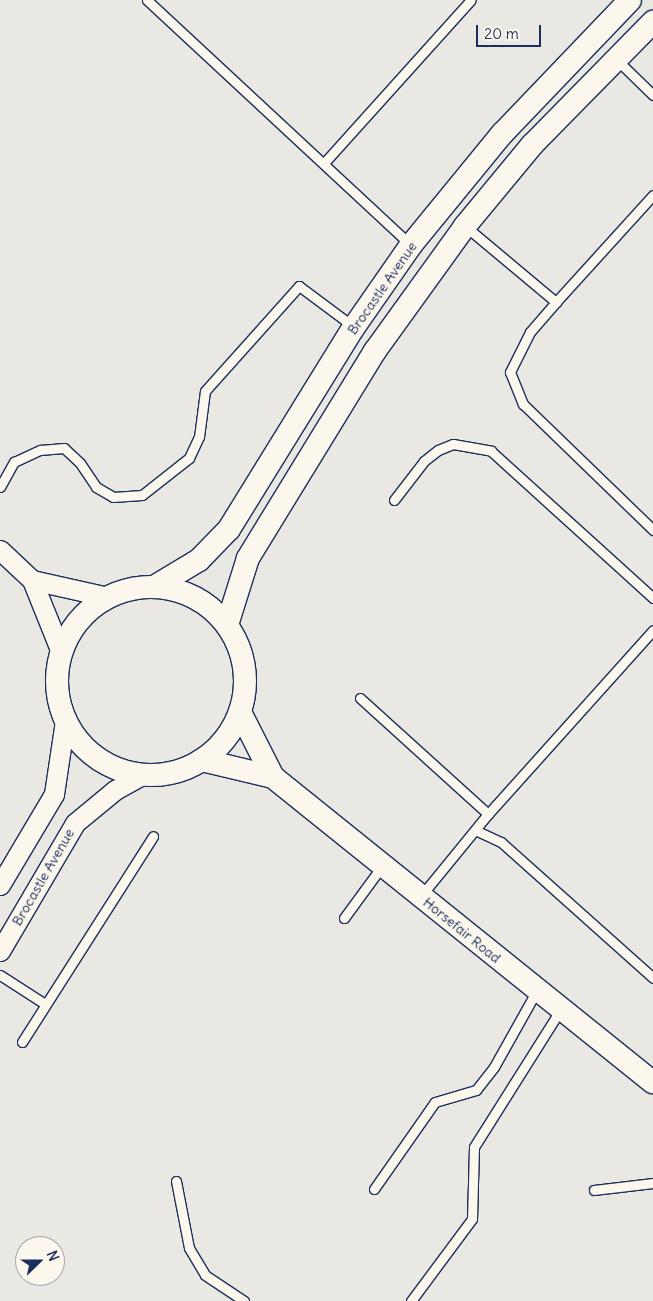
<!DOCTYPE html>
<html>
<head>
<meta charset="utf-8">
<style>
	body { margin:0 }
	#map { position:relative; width:653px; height:1301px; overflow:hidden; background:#fbf7ec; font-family:Delius,sans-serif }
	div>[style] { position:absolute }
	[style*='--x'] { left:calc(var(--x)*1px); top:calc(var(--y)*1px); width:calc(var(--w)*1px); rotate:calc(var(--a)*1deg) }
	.built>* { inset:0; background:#eae8e2 }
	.roads { filter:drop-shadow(1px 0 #1b2f5e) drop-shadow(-1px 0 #1b2f5e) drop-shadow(0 1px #1b2f5e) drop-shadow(0 -1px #1b2f5e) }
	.service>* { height:9px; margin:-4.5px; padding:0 4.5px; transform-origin:4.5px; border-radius:4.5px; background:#fbf7ec }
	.minor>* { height:19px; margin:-9.5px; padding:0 9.5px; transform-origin:9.5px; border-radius:9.5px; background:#fbf7ec }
	.tertiary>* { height:22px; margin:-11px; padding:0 11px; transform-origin:11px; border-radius:11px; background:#fbf7ec }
	.tertiary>.ring { margin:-11px; padding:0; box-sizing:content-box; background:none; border:22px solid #fbf7ec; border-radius:50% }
	span { translate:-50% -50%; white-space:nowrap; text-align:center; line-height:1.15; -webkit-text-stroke:4.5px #fbf7ec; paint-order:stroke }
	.street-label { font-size:14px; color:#1b2f5e }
	.north { position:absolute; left:15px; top:1236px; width:50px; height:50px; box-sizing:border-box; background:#fbf7ec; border:1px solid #a1a7b3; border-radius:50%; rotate:68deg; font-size:14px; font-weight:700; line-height:20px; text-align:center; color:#1b2f5e }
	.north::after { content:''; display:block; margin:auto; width:18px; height:22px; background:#1b2f5e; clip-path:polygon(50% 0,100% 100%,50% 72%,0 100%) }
	.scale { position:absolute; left:476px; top:25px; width:65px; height:22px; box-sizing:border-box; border:2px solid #1b2f5e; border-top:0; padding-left:6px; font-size:15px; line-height:18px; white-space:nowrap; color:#1b2f5e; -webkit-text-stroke:4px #fbf7ec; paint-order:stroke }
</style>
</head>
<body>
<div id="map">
	<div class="built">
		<i style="clip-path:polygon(evenodd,0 0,653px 0,653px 1301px,0 1301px,0 0,25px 1246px,55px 1246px,55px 1276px,25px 1276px,25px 1246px)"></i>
	</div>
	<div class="roads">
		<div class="service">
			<i style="--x:147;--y:0;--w:360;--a:42.9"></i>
			<i style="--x:617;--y:60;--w:50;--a:44.2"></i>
			<i style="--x:324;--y:163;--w:219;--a:-48"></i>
			<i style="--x:465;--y:226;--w:119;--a:39.9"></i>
			<i style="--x:556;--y:302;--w:40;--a:131"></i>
			<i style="--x:530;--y:332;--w:45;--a:116.6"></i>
			<i style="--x:510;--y:372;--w:35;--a:68"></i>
			<i style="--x:523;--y:404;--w:181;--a:44.1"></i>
			<i style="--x:556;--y:302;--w:144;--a:-47.8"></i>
			<i style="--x:0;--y:487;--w:29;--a:-61"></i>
			<i style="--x:14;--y:462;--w:29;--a:-25"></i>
			<i style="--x:40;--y:450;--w:24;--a:-5"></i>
			<i style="--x:64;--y:448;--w:22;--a:43"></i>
			<i style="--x:80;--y:463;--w:29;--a:56"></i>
			<i style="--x:96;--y:487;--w:20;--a:30"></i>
			<i style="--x:113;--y:497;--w:29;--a:-4"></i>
			<i style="--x:142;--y:495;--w:60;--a:-38.2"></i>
			<i style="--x:189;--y:458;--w:23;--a:-65"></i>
			<i style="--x:199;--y:437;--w:46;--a:-82.6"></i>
			<i style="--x:205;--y:391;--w:141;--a:-48.2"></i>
			<i style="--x:299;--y:286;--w:69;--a:36.7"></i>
			<i style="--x:394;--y:500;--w:49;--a:-52.4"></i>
			<i style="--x:424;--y:461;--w:18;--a:-38"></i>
			<i style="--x:438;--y:450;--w:16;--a:-22"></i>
			<i style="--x:453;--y:444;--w:39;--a:10"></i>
			<i style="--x:491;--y:451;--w:219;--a:42.2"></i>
			<i style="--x:360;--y:698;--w:173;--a:42.2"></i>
			<i style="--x:475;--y:830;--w:29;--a:25"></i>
			<i style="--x:501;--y:842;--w:204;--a:41.8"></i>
			<i style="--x:420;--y:897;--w:107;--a:-50.7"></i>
			<i style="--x:488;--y:814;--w:247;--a:-48.1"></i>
			<i style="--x:344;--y:918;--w:64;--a:-53.8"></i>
			<i style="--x:0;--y:975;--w:54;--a:32.8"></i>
			<i style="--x:22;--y:1042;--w:244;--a:-57.5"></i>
			<i style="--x:176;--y:1181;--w:68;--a:79"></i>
			<i style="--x:189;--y:1248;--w:31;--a:59"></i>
			<i style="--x:205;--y:1275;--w:47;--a:33.7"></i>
			<i style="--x:374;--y:1189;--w:106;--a:-55"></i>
			<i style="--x:435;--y:1102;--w:43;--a:-16.3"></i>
			<i style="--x:476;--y:1090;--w:29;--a:-52"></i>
			<i style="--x:494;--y:1067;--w:88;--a:-60.8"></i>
			<i style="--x:594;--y:1190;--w:59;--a:-6.8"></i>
			<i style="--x:411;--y:1301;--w:102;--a:-53.4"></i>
			<i style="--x:472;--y:1219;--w:72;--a:-88.4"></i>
			<i style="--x:474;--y:1147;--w:163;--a:-57.8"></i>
		</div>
		<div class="minor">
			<i style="--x:0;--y:550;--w:44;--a:43.2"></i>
			<i style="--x:32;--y:580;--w:78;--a:68.1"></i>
			<i style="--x:32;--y:580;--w:78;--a:12.6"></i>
			<i style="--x:0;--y:885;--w:106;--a:-59.3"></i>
			<i style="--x:54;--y:794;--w:75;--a:-81.5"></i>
			<i style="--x:0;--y:951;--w:148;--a:-59.6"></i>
			<i style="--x:75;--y:823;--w:52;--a:-39.5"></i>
			<i style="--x:115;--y:790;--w:31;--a:-29"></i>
		</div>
		<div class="tertiary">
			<i style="--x:154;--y:587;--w:52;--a:-31"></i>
			<i style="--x:199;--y:560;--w:43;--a:-45.9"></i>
			<i style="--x:229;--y:529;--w:238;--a:-58.3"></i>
			<i style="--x:354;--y:327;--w:100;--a:-55.2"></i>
			<i style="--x:411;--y:245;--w:144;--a:-50.7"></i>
			<i style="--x:502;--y:134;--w:185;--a:-46.3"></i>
			<i class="ring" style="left:57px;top:587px;width:166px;height:166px"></i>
			<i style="--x:227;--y:625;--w:70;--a:-72.6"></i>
			<i style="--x:248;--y:558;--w:243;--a:-58.5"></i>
			<i style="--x:375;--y:351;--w:154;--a:-54.2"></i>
			<i style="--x:465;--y:226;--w:105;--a:-50.4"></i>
			<i style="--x:532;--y:145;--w:173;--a:-45.5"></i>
			<i style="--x:240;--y:712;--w:73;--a:63.1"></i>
			<i style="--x:273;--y:777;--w:487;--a:38.8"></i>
			<i style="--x:202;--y:760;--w:73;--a:13.5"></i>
		</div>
	</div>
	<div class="street-label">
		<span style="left:382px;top:288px;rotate:-55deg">Brocastle Avenue</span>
		<span style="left:43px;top:877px;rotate:-60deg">Brocastle Avenue</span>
		<span style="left:462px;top:930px;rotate:39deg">Horsefair Road</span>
	</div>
	<div class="north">N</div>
	<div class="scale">20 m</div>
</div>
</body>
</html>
